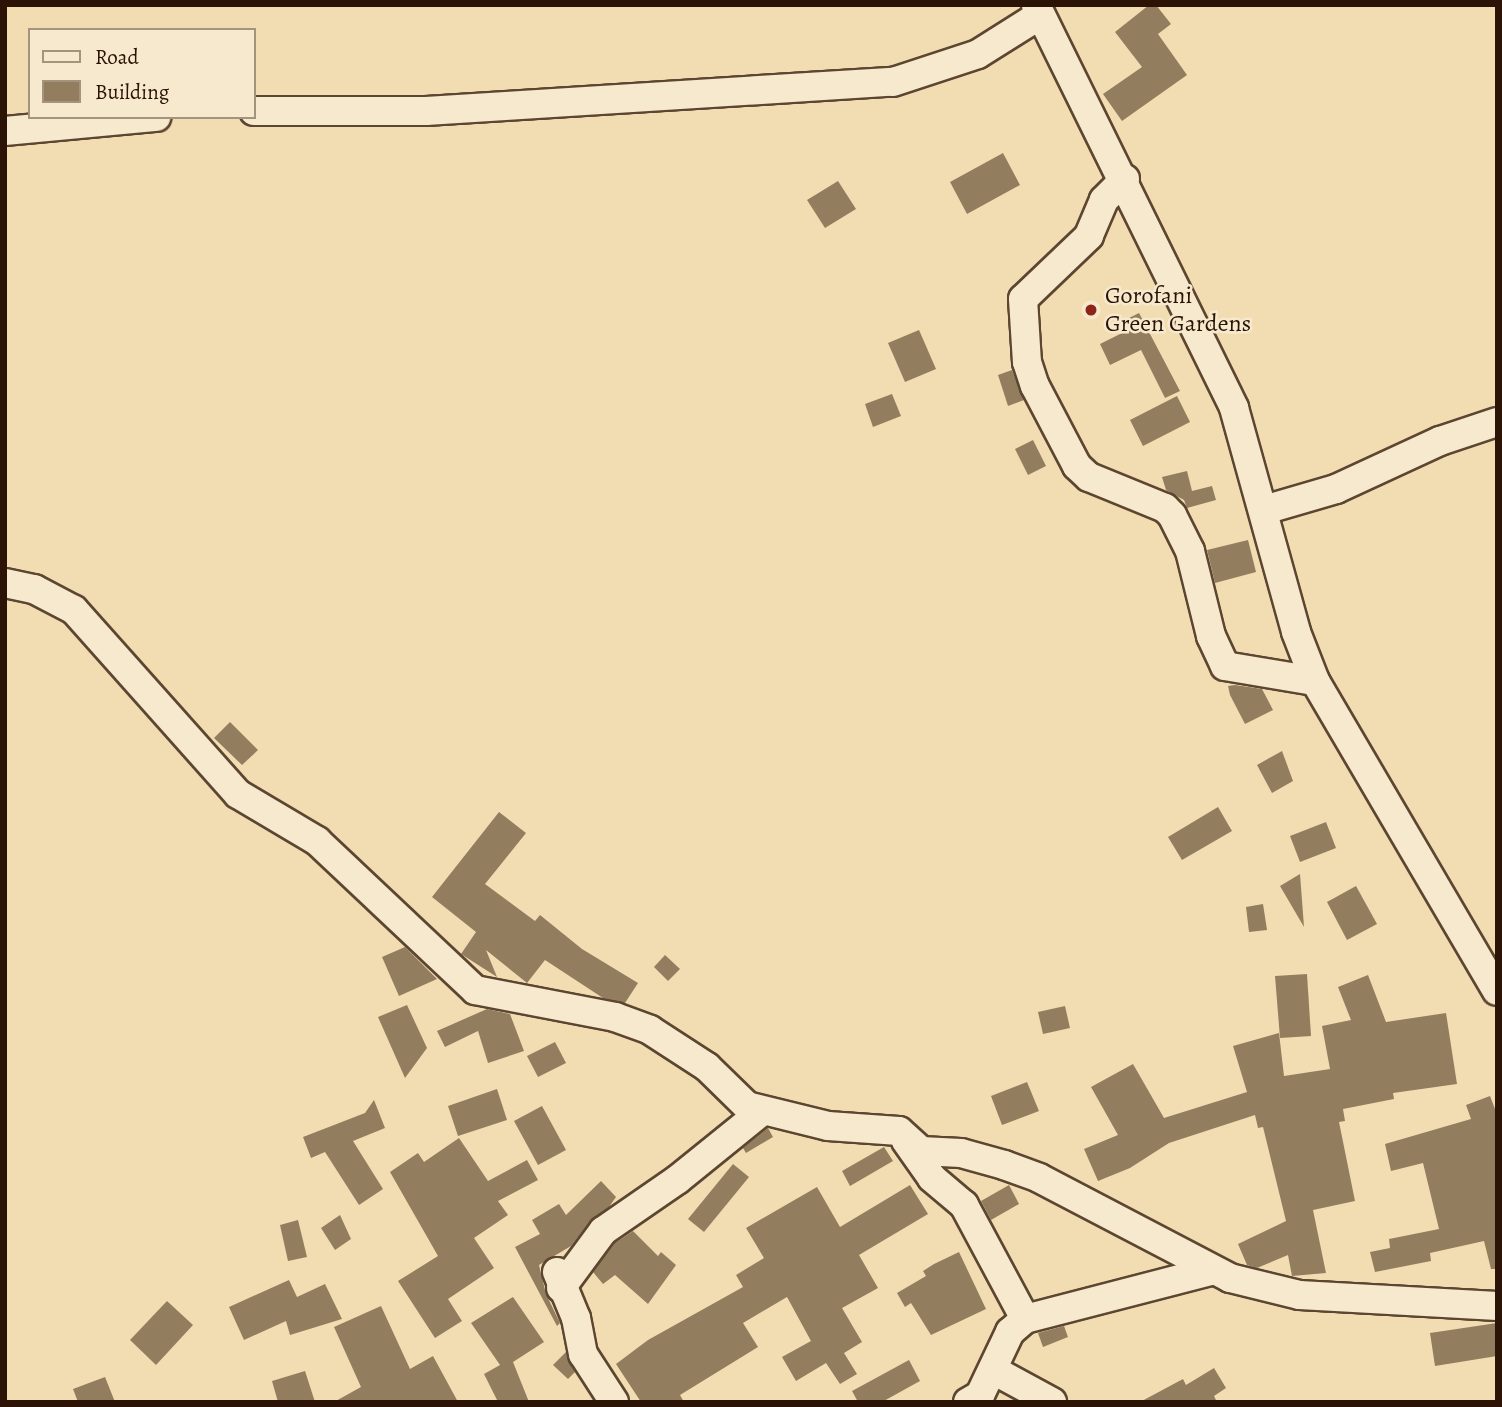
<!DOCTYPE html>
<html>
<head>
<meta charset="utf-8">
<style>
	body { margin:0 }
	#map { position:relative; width:1502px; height:1407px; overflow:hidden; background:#f2ddb2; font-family:Alegreya,serif }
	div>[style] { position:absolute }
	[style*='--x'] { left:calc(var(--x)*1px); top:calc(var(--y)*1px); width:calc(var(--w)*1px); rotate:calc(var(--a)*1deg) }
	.building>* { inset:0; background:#927d5f }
	.roads { filter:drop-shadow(2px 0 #5d4631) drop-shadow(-2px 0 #5d4631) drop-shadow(0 2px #5d4631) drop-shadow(0 -2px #5d4631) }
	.minor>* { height:28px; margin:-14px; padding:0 14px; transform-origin:14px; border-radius:14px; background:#f7e9cd }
	.dots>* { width:19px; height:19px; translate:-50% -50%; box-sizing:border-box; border:4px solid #f7e9cd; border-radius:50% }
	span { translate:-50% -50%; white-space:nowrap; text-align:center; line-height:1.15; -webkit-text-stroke:5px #f7e9cd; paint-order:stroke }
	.poi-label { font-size:24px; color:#2b1406 }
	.left { translate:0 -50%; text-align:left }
	.frame { position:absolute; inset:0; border:7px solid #2b1406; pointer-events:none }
	.legend { position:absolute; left:28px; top:28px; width:228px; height:91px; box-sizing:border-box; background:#f7e9cd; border:2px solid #a5947d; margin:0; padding:9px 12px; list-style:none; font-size:21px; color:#2b1406 }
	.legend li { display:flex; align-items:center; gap:14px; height:35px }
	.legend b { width:35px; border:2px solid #a5947d }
</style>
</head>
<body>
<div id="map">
	<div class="building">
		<i style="clip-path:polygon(1149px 5px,1156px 5px,1171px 24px,1158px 34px,1187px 75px,1122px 121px,1103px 94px,1142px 67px,1115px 32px)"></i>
		<i style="clip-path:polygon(1003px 153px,1020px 185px,967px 214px,950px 182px)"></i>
		<i style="clip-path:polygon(838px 181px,856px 209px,825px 228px,807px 200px)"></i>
		<i style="clip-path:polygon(1139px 313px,1180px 391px,1165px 398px,1141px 350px,1110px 365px,1100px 344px,1130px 329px,1125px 320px)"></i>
		<i style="clip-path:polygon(919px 330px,936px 369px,905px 382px,888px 343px)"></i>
		<i style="clip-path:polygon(1012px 370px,1024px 400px,1008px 406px,998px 375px)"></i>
		<i style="clip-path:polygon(892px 394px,901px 416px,873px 427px,865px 404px)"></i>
		<i style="clip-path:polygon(1177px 396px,1190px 422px,1143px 446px,1130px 420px)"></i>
		<i style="clip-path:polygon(1033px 440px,1046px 466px,1028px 475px,1015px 449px)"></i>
		<i style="clip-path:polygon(1187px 471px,1192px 491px,1212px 486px,1216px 500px,1187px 508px,1184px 500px,1166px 490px,1162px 477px)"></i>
		<i style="clip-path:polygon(1248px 540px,1256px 572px,1215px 583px,1207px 550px)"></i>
		<i style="clip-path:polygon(1235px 685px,1262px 689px,1273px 710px,1245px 724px,1230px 695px,1228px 686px)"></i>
		<i style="clip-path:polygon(230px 722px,258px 750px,242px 765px,214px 738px)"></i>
		<i style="clip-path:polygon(1282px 751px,1293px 781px,1272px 793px,1257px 765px)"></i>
		<i style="clip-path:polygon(1218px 807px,1232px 831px,1182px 860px,1168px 837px)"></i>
		<i style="clip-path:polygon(499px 812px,526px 833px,485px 884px,535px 921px,540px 915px,582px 949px,638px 983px,625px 1003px,603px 998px,545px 960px,527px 983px,486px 950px,497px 977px,461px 954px,476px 932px,432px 897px)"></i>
		<i style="clip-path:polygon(1326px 822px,1336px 848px,1300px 862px,1290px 836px)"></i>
		<i style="clip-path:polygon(1300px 874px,1304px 927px,1280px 886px)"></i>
		<i style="clip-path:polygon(1356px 886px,1377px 924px,1347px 940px,1327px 902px)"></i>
		<i style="clip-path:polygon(1263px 904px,1267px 930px,1249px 932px,1246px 907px)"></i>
		<i style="clip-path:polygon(405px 947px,437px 979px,399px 996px,382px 957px)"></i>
		<i style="clip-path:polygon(665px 955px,680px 969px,668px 981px,654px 967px)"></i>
		<i style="clip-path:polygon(1307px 974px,1311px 1036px,1280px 1038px,1275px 976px)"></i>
		<i style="clip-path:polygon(1368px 975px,1386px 1022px,1446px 1013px,1457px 1084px,1393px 1093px,1394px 1099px,1343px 1109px,1345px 1121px,1339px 1122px,1355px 1201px,1313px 1210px,1326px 1273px,1292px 1276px,1288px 1255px,1257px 1268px,1247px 1265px,1238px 1244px,1286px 1221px,1263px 1127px,1258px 1128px,1255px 1115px,1169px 1143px,1130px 1168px,1098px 1181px,1084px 1149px,1118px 1135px,1091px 1087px,1133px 1064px,1164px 1118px,1247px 1092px,1233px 1046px,1279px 1033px,1284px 1076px,1330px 1069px,1322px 1026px,1351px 1020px,1338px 987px)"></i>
		<i style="clip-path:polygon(407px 1005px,427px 1048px,405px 1078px,378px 1017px)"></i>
		<i style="clip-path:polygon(1065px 1006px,1070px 1028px,1043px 1034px,1038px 1012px)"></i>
		<i style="clip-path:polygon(487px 1009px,510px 1014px,524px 1051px,488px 1063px,478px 1031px,445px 1047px,437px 1031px)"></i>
		<i style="clip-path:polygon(555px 1042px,566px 1063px,538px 1077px,527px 1056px)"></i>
		<i style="clip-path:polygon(1027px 1082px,1039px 1111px,1002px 1125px,991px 1096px)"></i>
		<i style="clip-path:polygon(497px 1089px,507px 1120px,458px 1136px,448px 1106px)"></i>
		<i style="clip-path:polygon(1490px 1096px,1497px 1114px,1497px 1269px,1491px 1269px,1484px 1241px,1430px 1253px,1431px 1261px,1375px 1272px,1370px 1252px,1390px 1248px,1389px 1239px,1439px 1229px,1423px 1163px,1391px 1171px,1385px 1144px,1471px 1119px,1466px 1105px)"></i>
		<i style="clip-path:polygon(374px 1100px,385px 1128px,353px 1141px,383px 1189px,359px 1205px,325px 1152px,311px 1158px,303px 1137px,365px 1113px)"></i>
		<i style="clip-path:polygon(542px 1106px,566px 1150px,538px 1165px,514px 1121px)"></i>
		<i style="clip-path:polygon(768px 1128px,773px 1137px,746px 1153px,743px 1148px)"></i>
		<i style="clip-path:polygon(459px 1138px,488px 1181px,527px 1160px,538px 1180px,498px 1201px,508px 1215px,474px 1238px,494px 1268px,448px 1299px,462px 1321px,435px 1338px,398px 1281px,438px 1256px,390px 1172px,418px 1153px,424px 1162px)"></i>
		<i style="clip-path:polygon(884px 1147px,893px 1161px,850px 1186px,842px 1171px)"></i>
		<i style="clip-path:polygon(733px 1164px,749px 1177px,704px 1232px,688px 1219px)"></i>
		<i style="clip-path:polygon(601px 1181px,616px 1197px,609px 1207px,590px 1221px,571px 1246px,539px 1265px,546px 1294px,560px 1323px,557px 1326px,515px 1247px,540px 1234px,532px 1220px,559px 1204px,566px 1215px)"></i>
		<i style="clip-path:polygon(910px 1185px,928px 1214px,859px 1255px,878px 1288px,842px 1308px,862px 1342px,844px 1353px,857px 1374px,840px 1384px,826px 1363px,796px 1381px,782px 1357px,811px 1341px,787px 1297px,743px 1323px,758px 1347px,680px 1395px,684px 1402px,641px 1402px,616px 1364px,648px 1340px,743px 1287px,736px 1275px,764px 1258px,746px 1228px,817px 1187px,840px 1227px)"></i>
		<i style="clip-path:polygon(1009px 1185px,1019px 1204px,991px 1220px,981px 1201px)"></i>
		<i style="clip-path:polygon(340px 1215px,351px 1239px,335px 1250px,321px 1228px)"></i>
		<i style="clip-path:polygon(298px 1220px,307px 1257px,288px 1261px,280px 1225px)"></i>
		<i style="clip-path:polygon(633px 1231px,658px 1256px,661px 1252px,676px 1265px,648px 1304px,615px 1275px,603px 1284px,593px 1272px,615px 1243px)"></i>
		<i style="clip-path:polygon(959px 1252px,986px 1309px,931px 1335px,911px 1303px,905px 1307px,897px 1293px,926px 1276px,923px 1271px,934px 1264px)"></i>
		<i style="clip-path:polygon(289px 1280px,297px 1297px,325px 1284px,342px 1319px,290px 1335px,286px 1321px,244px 1340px,229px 1307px)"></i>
		<i style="clip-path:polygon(513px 1297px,544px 1342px,513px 1362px,529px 1402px,498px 1402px,484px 1374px,500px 1365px,471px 1323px)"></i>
		<i style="clip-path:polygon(167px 1301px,193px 1325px,156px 1365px,130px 1340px)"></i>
		<i style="clip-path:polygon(381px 1306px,410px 1369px,433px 1356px,458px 1402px,334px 1402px,361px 1387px,334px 1327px)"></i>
		<i style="clip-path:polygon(1497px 1323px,1497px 1356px,1435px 1366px,1430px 1333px)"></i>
		<i style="clip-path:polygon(1064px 1326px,1068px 1337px,1043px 1347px,1038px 1333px)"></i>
		<i style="clip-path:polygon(566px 1352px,575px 1372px,568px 1379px,553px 1365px)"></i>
		<i style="clip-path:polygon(909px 1360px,920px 1381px,882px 1402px,858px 1402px,852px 1391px)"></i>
		<i style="clip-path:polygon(1214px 1368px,1226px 1388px,1214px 1396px,1217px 1402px,1140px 1402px,1183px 1379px,1186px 1385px)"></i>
		<i style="clip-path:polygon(305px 1371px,315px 1402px,278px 1402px,272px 1381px)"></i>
		<i style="clip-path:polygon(105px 1377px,115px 1402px,78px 1402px,73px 1389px)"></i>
	</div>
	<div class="roads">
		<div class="minor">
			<i style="--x:1036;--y:5;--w:449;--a:63.8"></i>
			<i style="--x:1234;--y:408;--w:232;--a:74.5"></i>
			<i style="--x:1296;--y:632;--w:53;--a:68.8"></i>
			<i style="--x:1315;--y:681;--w:359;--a:59.6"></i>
			<i style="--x:254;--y:111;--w:172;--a:0"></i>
			<i style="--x:426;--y:111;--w:468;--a:-3.6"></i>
			<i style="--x:893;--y:82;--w:89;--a:-18.2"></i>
			<i style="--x:978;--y:54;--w:73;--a:-32.2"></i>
			<i style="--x:5;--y:131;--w:152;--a:-5.3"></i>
			<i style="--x:1125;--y:179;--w:30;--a:135"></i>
			<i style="--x:1104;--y:200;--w:39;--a:113"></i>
			<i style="--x:1089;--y:236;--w:91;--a:136.3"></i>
			<i style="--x:1023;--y:299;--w:63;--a:86.4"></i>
			<i style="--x:1027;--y:362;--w:25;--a:72"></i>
			<i style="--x:1035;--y:386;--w:90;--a:62.3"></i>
			<i style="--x:1077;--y:466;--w:16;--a:43"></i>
			<i style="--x:1089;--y:477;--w:82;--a:22.2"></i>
			<i style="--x:1165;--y:508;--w:10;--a:45"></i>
			<i style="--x:1172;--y:515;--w:40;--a:63.4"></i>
			<i style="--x:1190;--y:551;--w:88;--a:76.1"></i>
			<i style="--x:1211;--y:636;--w:33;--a:65"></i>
			<i style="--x:1225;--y:666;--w:91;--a:9.5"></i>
			<i style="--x:1264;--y:510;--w:75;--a:-16.3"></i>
			<i style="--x:1336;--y:489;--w:115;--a:-24.8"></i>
			<i style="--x:1440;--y:441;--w:60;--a:-18.4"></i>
			<i style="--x:5;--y:583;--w:30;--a:12"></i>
			<i style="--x:34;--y:589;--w:45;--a:27.7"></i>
			<i style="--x:74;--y:610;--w:246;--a:48.3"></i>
			<i style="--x:238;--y:794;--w:92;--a:30.7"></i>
			<i style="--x:317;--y:841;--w:217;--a:43.3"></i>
			<i style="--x:475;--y:990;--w:143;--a:10.9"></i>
			<i style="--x:615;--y:1017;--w:37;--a:20"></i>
			<i style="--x:650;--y:1030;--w:68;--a:33"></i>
			<i style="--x:707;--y:1067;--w:56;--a:44.3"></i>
			<i style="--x:747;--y:1106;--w:83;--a:13.9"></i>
			<i style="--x:828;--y:1126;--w:71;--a:4"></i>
			<i style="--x:899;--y:1131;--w:30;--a:42"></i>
			<i style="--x:921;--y:1151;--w:40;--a:2.9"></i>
			<i style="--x:961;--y:1153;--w:45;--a:15.6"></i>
			<i style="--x:1004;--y:1165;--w:37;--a:20"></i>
			<i style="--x:1039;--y:1178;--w:216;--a:27.6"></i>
			<i style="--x:1230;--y:1278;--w:72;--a:13.7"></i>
			<i style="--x:1300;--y:1295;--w:197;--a:3.2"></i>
			<i style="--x:906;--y:1141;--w:45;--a:54.9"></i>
			<i style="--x:932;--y:1178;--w:42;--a:40.2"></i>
			<i style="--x:964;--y:1205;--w:129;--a:61.8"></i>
			<i style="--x:557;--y:1272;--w:50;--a:67.6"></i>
			<i style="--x:576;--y:1318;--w:37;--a:79"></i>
			<i style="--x:583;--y:1354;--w:57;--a:57.1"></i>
			<i style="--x:561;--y:1288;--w:71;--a:-53.6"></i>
			<i style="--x:603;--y:1231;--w:90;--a:-34.6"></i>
			<i style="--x:677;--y:1180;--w:108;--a:-39"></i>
			<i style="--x:995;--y:1371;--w:65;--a:28.5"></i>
			<i style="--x:968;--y:1402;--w:14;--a:-30"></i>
			<i style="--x:980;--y:1395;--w:70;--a:-64.5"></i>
			<i style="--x:1010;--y:1332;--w:20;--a:-41"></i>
			<i style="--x:1025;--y:1319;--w:192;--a:-14.5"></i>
		</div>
	</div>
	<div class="dots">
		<i style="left:1091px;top:310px;background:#8f2418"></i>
	</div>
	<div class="poi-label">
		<span class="left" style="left:1105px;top:310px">Gorofani<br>Green Gardens</span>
	</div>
	<div class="frame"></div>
	<ul class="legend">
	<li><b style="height:9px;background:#f7e9cd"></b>Road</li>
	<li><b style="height:19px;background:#927d5f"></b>Building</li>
	</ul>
</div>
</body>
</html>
